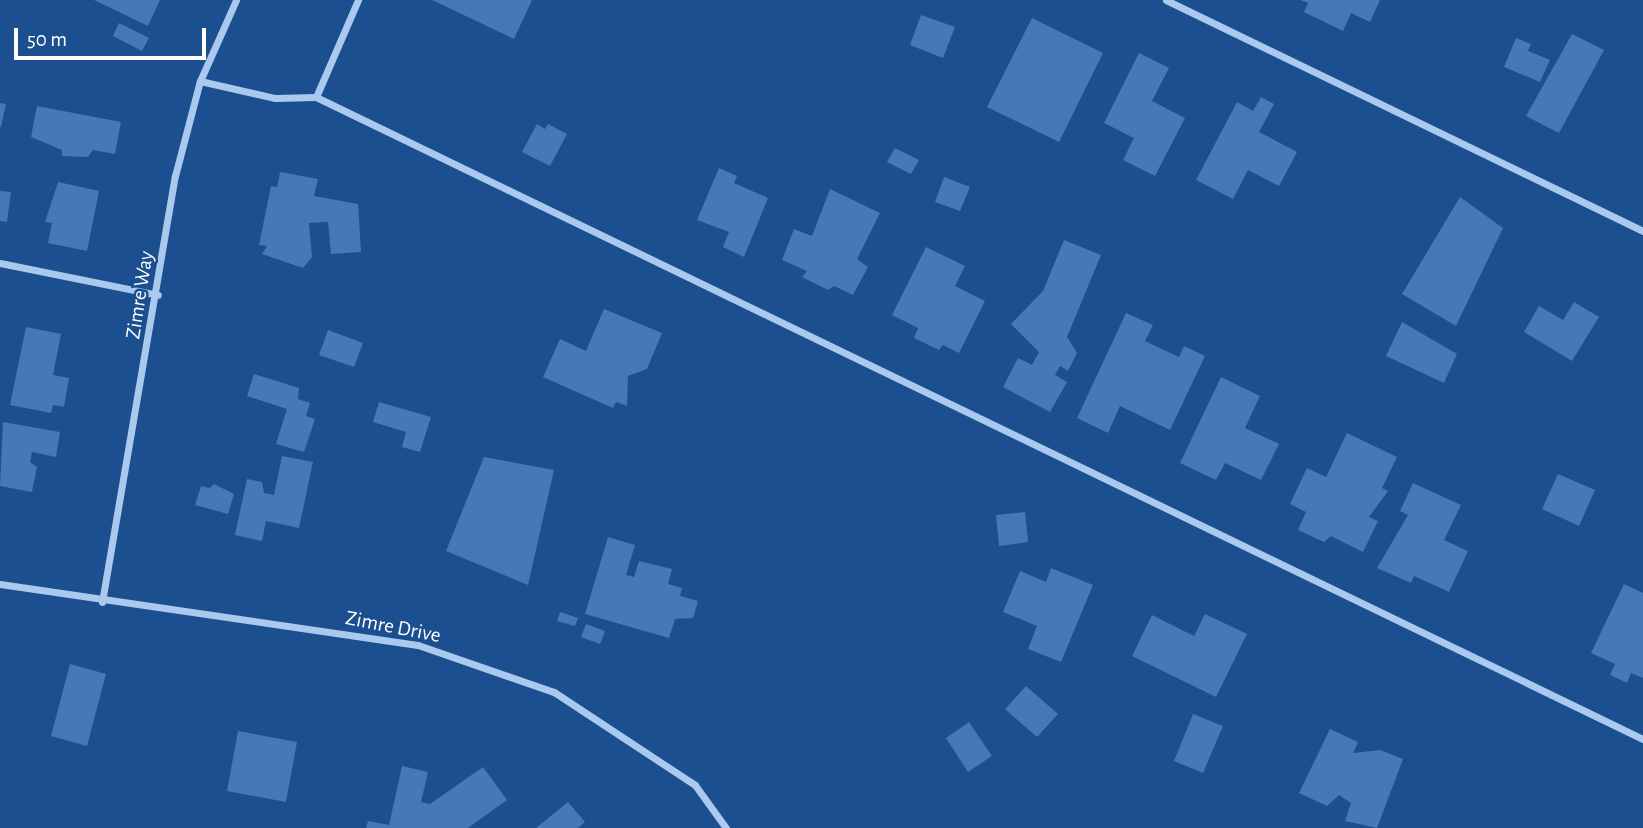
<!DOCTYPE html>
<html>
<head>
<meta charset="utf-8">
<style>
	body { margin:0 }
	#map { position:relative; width:1643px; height:828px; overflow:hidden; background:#1b4f8f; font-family:"Alegreya Sans",sans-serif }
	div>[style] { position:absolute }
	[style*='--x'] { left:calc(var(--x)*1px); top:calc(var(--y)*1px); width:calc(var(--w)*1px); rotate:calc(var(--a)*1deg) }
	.building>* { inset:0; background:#4478b7 }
	.street>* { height:7px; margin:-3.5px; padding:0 3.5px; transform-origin:3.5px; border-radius:3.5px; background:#a9c9ee }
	span { translate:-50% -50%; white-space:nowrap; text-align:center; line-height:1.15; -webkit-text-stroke:5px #1b4f8f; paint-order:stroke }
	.street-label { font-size:21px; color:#fff }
	.scale { position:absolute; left:14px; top:28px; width:192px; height:32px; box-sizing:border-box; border:4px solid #fff; border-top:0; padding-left:9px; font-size:21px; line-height:24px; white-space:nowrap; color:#fff; -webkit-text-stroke:5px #1b4f8f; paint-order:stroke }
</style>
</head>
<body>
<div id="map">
	<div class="building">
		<i style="clip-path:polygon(94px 0,160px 0,148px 26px)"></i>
		<i style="clip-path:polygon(432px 0,532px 0,514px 39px)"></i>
		<i style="clip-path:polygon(1300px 0,1380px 0,1370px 22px,1351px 13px,1343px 31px,1304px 12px,1308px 3px)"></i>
		<i style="clip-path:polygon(921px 15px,955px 27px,943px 58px,910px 45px)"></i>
		<i style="clip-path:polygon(1032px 18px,1103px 53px,1059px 142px,987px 107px)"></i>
		<i style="clip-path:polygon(119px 23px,149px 38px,142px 51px,113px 36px)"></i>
		<i style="clip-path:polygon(1572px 34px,1604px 50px,1559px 133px,1526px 116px)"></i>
		<i style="clip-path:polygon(1516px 38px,1531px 44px,1528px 51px,1550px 60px,1540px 82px,1504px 67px)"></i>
		<i style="clip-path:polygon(1139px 53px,1169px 68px,1152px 101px,1185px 118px,1155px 176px,1123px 160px,1134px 138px,1104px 123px)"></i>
		<i style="clip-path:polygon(1261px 97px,1274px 104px,1259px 132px,1297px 152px,1279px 186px,1248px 170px,1233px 199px,1196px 180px,1237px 102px,1253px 111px)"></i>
		<i style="clip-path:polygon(0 103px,6px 104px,1px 127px,0 127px)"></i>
		<i style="clip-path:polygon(37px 106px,121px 122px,115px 154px,93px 150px,88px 157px,62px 156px,62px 150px,31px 137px)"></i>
		<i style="clip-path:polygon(537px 124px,545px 129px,548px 124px,567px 134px,550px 166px,522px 152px)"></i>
		<i style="clip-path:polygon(895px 148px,919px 160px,911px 174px,887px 162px)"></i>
		<i style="clip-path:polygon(719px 168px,737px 176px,734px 183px,768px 198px,744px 257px,723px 247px,729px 232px,697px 220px)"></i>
		<i style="clip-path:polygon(280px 172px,318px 179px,314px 196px,358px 204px,361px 252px,331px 254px,328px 222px,309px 223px,312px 257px,303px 268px,262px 254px,267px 246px,259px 245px,271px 186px,277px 187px)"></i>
		<i style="clip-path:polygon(944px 177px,970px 187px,960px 211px,935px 202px)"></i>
		<i style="clip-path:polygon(58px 182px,99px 191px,87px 251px,48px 243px,52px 223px,45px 222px)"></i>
		<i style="clip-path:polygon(830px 189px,880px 213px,857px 259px,868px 267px,853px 295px,834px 286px,828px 290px,802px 277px,807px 271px,782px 260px,794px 229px,812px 236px)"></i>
		<i style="clip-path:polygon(0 191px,11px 192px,7px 222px,0 221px)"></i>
		<i style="clip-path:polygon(1460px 197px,1503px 228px,1456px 326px,1402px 294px)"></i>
		<i style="clip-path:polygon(1064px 240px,1101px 255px,1067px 337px,1077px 353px,1068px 371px,1060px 366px,1055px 375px,1067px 382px,1050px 412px,1003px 387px,1018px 358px,1032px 365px,1039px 352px,1011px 324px,1043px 291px)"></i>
		<i style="clip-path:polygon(926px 247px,965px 266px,955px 286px,985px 301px,959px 353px,943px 345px,939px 350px,914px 338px,918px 328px,892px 315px)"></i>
		<i style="clip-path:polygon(1574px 302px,1599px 317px,1572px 361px,1524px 332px,1539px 306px,1563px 320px)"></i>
		<i style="clip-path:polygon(604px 309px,662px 333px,647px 369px,628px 376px,627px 406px,616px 402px,613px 408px,543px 377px,560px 339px,586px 351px)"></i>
		<i style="clip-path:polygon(1126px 313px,1153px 325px,1145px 341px,1179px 357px,1184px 346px,1205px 356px,1170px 430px,1120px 406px,1108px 433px,1077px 418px)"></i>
		<i style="clip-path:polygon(1402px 322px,1457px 354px,1444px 383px,1386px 356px)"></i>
		<i style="clip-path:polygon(26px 327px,61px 334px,53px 375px,69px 378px,64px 407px,53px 405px,51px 413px,10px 405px)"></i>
		<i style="clip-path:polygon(328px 330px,363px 343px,354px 367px,319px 355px)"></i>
		<i style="clip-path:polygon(254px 374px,299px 388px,298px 399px,310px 403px,306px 416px,315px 419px,304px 452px,276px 444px,287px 409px,247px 396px)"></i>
		<i style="clip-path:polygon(1221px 377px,1260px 396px,1245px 428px,1279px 444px,1261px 480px,1225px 463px,1216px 480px,1180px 463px)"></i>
		<i style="clip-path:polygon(379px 402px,431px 417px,420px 452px,402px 447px,406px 432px,373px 422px)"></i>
		<i style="clip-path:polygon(3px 422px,60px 432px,56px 457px,32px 452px,30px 462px,37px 467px,32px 492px,0 486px)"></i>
		<i style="clip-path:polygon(1347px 433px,1397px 457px,1382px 488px,1388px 491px,1369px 517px,1378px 521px,1363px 552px,1331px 536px,1324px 542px,1298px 530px,1306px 512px,1290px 504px,1307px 468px,1326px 477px)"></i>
		<i style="clip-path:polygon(282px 456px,313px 462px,299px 528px,266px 521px,262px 541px,235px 535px,247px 479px,262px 482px,264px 493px,274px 495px)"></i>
		<i style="clip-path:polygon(484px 457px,554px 470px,528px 585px,446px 551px)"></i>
		<i style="clip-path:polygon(1558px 474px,1595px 490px,1579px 526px,1542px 509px)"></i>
		<i style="clip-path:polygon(1413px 483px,1461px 505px,1444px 540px,1468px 551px,1449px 592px,1414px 576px,1411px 583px,1377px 568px,1408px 515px,1400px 511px)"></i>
		<i style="clip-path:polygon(214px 484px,234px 494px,228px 514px,195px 505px,201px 486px,210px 488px)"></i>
		<i style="clip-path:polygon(1025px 512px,1028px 542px,999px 546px,996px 515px)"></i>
		<i style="clip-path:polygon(608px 537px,635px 545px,626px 575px,634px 577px,639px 561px,672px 569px,668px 584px,682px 588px,680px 596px,698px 601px,693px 618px,675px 619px,669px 638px,585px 614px)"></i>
		<i style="clip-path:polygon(1051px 568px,1093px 585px,1061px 662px,1028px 649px,1037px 626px,1003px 612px,1020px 571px,1046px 582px)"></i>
		<i style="clip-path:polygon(1624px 584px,1643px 593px,1643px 678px,1631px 673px,1627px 683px,1610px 675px,1615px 664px,1591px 653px)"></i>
		<i style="clip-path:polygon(560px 612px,578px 618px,575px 626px,557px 621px)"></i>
		<i style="clip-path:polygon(1205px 614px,1247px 634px,1216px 697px,1132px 656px,1152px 615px,1194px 636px)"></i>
		<i style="clip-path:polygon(586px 624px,605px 631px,600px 644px,581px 637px)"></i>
		<i style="clip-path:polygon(70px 664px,106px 674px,87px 746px,51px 736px)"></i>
		<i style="clip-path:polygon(1026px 686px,1058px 714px,1037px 737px,1005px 709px)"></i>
		<i style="clip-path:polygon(1193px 714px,1223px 726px,1203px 773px,1174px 761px)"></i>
		<i style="clip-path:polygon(969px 722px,992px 756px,968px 772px,946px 738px)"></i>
		<i style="clip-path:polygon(1330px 729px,1358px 742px,1353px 753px,1380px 750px,1403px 759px,1377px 828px,1345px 821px,1351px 803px,1339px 795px,1327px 806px,1299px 793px)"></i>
		<i style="clip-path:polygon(238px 731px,297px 742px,286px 802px,227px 791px)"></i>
		<i style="clip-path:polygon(402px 766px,428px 772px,421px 802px,430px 804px,483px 767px,507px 800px,468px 828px,366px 828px,368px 821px,389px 825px)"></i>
		<i style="clip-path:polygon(568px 802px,585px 822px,578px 828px,536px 828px)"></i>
	</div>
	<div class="street">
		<i style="--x:1166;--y:0;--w:530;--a:25.84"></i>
		<i style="--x:200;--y:81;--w:77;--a:12.8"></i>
		<i style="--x:275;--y:98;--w:41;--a:-1.4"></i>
		<i style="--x:316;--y:97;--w:1474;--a:25.82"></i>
		<i style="--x:316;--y:97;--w:106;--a:-66.6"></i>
		<i style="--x:0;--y:263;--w:161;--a:11.4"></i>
		<i style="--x:0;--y:584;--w:422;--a:8.3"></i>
		<i style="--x:418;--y:645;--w:144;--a:19.1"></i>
		<i style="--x:554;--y:692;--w:169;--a:33.4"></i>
		<i style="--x:695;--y:785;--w:53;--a:54.2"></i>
		<i style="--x:102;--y:602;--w:432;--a:-80.3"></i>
		<i style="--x:175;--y:176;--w:98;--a:-75.3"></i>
		<i style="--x:200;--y:81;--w:89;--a:-66"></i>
	</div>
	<div class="street-label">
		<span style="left:140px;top:295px;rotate:-81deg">Zimre Way</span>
		<span style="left:393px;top:627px;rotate:11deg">Zimre Drive</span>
	</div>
	<div class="scale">50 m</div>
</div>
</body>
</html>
